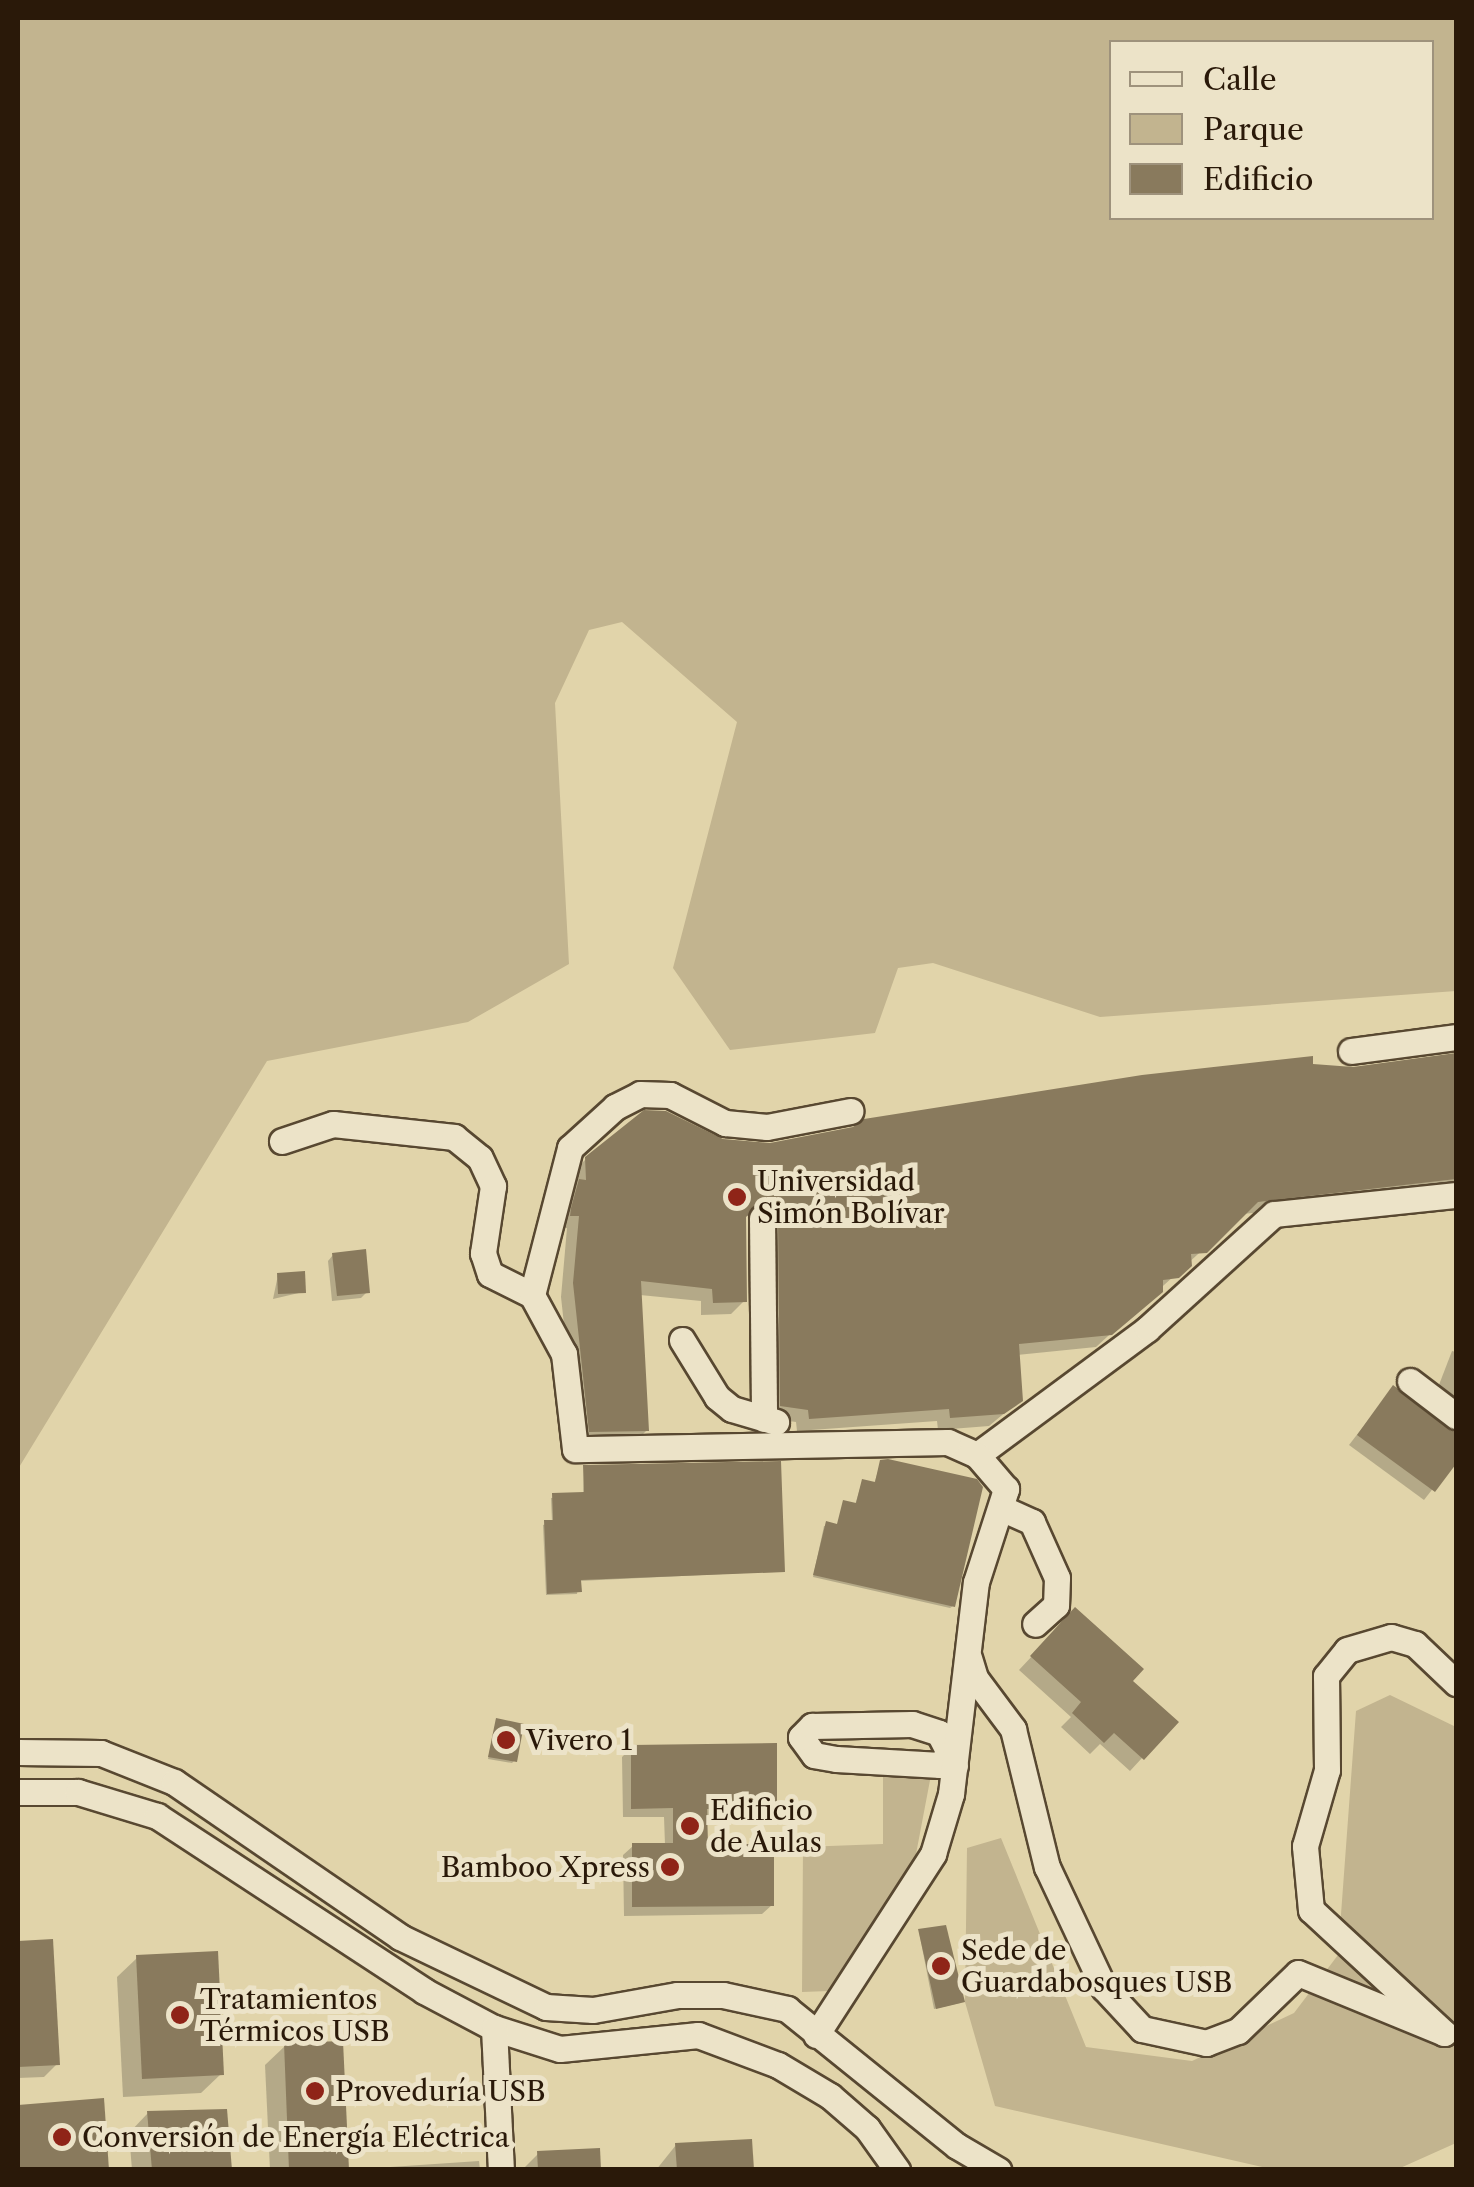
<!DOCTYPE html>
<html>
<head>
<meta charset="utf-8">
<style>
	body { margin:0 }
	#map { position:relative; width:1474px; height:2187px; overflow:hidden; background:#e1d4aa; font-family:"Libre Caslon Text",serif }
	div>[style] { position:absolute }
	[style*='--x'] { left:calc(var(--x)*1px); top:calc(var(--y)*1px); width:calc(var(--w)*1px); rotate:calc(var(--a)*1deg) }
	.green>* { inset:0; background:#c2b48f }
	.shadow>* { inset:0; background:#0003 }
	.building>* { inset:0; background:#897a5d }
	.roads { filter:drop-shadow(2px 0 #584831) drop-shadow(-2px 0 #584831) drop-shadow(0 2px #584831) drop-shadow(0 -2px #584831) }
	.minor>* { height:25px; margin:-12.5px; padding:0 12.5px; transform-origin:12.5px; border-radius:12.5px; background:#ece3c8 }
	.dots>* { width:28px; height:28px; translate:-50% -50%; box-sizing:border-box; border:5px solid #ece3c8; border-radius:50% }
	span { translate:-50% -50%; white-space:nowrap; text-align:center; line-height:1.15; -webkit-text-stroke:10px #ece3c8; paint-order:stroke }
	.poi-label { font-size:28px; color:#2a1909 }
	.left { translate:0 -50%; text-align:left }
	.right { translate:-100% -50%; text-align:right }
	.frame { position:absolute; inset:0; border:20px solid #2a1909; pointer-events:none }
	.legend { position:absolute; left:1109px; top:40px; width:325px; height:180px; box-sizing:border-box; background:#ece3c8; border:2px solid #9e927c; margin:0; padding:12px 18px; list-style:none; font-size:30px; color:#2a1909 }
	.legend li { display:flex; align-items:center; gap:20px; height:50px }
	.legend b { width:50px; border:2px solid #9e927c }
</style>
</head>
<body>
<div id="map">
	<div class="green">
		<i style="clip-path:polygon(evenodd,18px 18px,1456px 18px,1456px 991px,1100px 1017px,933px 963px,898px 968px,875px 1033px,730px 1050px,673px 968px,737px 722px,622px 622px,589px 630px,555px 703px,569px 964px,468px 1022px,267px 1061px,18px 1469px,18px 18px,1112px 42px,1432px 42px,1432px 218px,1112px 218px,1112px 42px)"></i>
		<i style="clip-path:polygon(1390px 1695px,1456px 1727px,1456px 2143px,1398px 2169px,1271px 2169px,995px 2106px,965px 2002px,967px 1848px,1001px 1838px,1086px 2047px,1192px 2061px,1294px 2013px,1338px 1955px,1356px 1711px)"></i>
		<i style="clip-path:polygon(931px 1775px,909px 1891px,898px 1889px,829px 1991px,802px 1992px,803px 1847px,883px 1844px,883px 1776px)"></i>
	</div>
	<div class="shadow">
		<i style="clip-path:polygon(1456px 1057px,1456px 1194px,1242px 1214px,1096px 1347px,1017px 1355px,1020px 1400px,989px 1426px,938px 1430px,937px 1421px,797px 1431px,796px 1422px,768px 1418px,758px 1216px,743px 1216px,744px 1301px,731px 1314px,701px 1315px,701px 1301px,640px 1295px,647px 1430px,634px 1443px,577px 1444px,561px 1297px,567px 1228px,559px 1228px,573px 1172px,586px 1159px,722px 1142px,766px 1146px,1311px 1066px,1353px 1070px)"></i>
		<i style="clip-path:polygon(333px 1255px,367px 1292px,361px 1298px,332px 1301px,328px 1261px)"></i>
		<i style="clip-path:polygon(278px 1275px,303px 1292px,273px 1299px)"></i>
		<i style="clip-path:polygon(1452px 1351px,1456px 1352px,1455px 1397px,1437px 1390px)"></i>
		<i style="clip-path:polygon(1393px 1388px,1456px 1436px,1456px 1459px,1424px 1500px,1349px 1445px)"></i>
		<i style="clip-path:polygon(881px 1462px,953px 1606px,950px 1608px,813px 1577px,824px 1526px,837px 1526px,844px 1503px,855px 1505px,862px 1482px,874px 1484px)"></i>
		<i style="clip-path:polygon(584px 1468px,783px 1571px,579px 1581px,577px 1594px,546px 1595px,543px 1525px,552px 1522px,551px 1498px,583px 1495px)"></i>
		<i style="clip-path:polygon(1063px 1623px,1142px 1758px,1130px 1771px,1100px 1744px,1090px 1754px,1061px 1727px,1071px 1717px,1019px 1670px)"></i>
		<i style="clip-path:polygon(496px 1721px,514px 1761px,512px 1763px,488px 1759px)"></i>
		<i style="clip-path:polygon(632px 1747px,775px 1808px,765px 1817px,705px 1818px,705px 1847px,772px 1905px,762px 1914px,624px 1916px,623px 1855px,633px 1846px,665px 1845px,664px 1817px,623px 1817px,622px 1757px)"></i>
		<i style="clip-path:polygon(919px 1932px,960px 2003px,934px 2009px)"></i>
		<i style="clip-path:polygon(51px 1942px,57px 2064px,44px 2077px,18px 2078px,18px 1943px)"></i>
		<i style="clip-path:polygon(137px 1958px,221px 2074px,201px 2093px,123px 2097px,117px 1977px)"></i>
		<i style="clip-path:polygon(285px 2046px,346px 2170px,270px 2170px,265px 2065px)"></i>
		<i style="clip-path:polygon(148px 2113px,230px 2170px,132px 2170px,129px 2133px)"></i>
		<i style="clip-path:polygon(676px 2145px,752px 2170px,656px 2170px)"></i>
		<i style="clip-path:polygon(538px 2154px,598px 2170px,522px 2170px)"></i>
		<i style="clip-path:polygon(479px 2161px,480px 2170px,346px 2170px)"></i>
	</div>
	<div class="building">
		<i style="clip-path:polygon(1456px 1053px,1456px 1179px,1258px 1202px,1207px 1253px,1191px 1254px,1192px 1266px,1179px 1278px,1163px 1280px,1163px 1292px,1112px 1335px,1019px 1344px,1023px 1401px,1004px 1414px,950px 1418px,949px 1409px,809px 1419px,808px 1410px,780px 1406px,778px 1218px,761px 1202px,746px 1217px,747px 1302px,713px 1303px,712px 1289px,641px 1281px,649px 1431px,589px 1432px,573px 1283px,579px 1216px,570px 1216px,571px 1208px,579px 1179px,586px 1180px,585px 1157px,644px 1110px,666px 1111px,723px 1139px,770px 1143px,853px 1127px,864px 1119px,1142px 1075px,1313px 1056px,1313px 1064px,1353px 1067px)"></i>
		<i style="clip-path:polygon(366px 1249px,370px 1293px,337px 1296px,332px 1253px)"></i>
		<i style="clip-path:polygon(305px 1271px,306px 1293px,278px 1294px,277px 1273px)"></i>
		<i style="clip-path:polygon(1393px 1385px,1456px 1432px,1456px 1464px,1435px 1492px,1357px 1435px)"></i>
		<i style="clip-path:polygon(888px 1459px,977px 1479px,983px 1487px,955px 1607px,813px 1575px,826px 1521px,837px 1524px,843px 1500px,856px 1503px,862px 1479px,875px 1482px,880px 1460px)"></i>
		<i style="clip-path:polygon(781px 1461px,785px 1572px,581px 1580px,582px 1592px,547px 1594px,544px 1520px,553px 1520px,552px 1493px,584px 1492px,583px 1465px)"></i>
		<i style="clip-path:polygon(1075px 1607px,1144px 1669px,1133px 1681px,1179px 1722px,1144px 1760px,1114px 1733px,1104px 1743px,1072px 1713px,1081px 1702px,1030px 1656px)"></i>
		<i style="clip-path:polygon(496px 1718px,524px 1724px,517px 1762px,488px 1757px)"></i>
		<i style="clip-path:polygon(777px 1743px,777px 1809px,707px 1809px,708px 1844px,774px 1844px,774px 1906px,632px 1907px,632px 1843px,673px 1843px,673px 1808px,631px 1809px,631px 1745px)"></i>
		<i style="clip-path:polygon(946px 1925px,965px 2002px,936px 2009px,918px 1929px)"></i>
		<i style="clip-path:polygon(53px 1939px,60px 2065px,18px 2067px,18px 1941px)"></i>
		<i style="clip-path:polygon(218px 1951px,224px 2075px,142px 2079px,136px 1955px)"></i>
		<i style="clip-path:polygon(343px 2041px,349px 2170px,289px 2170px,284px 2043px)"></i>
		<i style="clip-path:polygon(104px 2098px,109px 2170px,18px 2170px,18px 2105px)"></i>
		<i style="clip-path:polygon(227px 2109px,232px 2170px,152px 2170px,147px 2111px)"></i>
		<i style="clip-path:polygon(752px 2139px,754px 2170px,677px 2170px,675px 2143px)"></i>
		<i style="clip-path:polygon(600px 2148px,601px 2170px,538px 2170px,537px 2151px)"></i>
	</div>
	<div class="roads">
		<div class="minor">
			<i style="--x:1351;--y:1051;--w:106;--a:-7.6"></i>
			<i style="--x:282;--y:1141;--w:54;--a:-18.4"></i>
			<i style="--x:333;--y:1124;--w:122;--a:6.1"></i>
			<i style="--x:454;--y:1137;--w:33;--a:39"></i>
			<i style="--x:480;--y:1158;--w:31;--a:65"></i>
			<i style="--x:493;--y:1186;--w:68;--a:98.5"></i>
			<i style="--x:483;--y:1253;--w:22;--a:72"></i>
			<i style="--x:490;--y:1274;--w:47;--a:26.6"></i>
			<i style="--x:762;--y:1218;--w:201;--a:89.4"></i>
			<i style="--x:682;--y:1340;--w:67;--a:58.4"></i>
			<i style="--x:717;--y:1397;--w:19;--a:39"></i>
			<i style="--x:732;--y:1409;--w:46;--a:16.5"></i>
			<i style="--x:1410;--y:1381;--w:58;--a:37.3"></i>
			<i style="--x:977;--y:1455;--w:212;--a:-36.5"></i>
			<i style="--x:1147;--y:1329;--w:171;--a:-42.2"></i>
			<i style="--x:1274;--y:1214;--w:183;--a:-6"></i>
			<i style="--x:1001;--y:1508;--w:34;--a:24"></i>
			<i style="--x:1032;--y:1522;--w:61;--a:65.9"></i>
			<i style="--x:1057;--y:1578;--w:27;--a:92"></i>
			<i style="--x:1056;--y:1605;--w:28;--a:138"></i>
			<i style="--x:969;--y:1658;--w:21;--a:73"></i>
			<i style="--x:975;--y:1678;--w:64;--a:53.3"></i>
			<i style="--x:1013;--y:1729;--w:142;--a:76.2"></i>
			<i style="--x:1047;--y:1867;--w:134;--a:64.8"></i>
			<i style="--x:1104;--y:1988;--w:56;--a:47.2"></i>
			<i style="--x:1142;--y:2029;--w:66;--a:12.3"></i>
			<i style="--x:1206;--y:2043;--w:34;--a:-21"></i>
			<i style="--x:1238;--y:2031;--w:83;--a:-44"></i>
			<i style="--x:1298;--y:1973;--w:158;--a:22.3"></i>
			<i style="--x:1444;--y:2033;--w:181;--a:-137.2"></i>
			<i style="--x:1311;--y:1910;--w:64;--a:-95.4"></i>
			<i style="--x:1305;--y:1846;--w:79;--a:-73.9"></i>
			<i style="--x:1327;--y:1770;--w:94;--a:-90.6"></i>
			<i style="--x:1326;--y:1676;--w:33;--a:-51"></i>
			<i style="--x:1347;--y:1650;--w:46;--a:-16.5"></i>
			<i style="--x:1391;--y:1637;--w:25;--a:16"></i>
			<i style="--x:1415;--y:1644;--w:57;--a:43.6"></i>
			<i style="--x:18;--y:1752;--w:83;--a:0.7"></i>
			<i style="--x:101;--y:1753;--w:79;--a:21.7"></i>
			<i style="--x:174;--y:1782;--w:274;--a:34.4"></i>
			<i style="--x:400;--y:1937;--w:162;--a:25.6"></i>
			<i style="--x:546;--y:2007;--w:47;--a:3.7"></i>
			<i style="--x:593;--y:2010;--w:85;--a:-10.1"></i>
			<i style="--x:677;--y:1995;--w:46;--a:0"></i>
			<i style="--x:723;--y:1995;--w:66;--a:12.3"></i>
			<i style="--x:787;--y:2009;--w:218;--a:38.9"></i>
			<i style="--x:957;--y:2146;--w:48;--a:30.3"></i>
			<i style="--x:949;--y:1753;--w:15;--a:127"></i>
			<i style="--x:940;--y:1765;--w:104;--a:-176.7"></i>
			<i style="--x:836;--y:1759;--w:22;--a:-170"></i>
			<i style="--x:814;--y:1755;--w:22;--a:-126"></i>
			<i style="--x:801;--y:1737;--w:16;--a:-45"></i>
			<i style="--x:812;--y:1726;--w:100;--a:-1.1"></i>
			<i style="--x:912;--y:1724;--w:28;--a:18"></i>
			<i style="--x:939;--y:1733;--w:22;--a:63"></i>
			<i style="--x:949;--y:1753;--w:14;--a:65"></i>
			<i style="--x:18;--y:1792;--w:60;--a:0"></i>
			<i style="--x:78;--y:1792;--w:83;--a:16.9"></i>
			<i style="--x:157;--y:1816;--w:319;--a:33.2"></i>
			<i style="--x:424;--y:1991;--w:79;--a:27.9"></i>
			<i style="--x:494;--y:2028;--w:69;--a:17.7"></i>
			<i style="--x:560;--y:2049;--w:139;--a:-5.8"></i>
			<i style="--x:698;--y:2035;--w:85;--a:20.6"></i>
			<i style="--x:778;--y:2065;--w:61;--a:30.8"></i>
			<i style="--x:830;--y:2096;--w:49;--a:40.9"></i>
			<i style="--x:867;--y:2128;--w:52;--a:54.5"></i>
			<i style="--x:494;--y:2028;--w:142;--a:87.2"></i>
			<i style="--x:816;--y:2035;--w:216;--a:-57.1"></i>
			<i style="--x:933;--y:1854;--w:63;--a:-73.3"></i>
			<i style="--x:951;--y:1794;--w:213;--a:-83.3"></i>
			<i style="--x:976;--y:1582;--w:98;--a:-72.1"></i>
			<i style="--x:1006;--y:1489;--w:45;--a:-130.5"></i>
			<i style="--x:977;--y:1455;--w:32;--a:-156"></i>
			<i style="--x:948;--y:1442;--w:373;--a:178.9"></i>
			<i style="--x:575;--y:1449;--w:96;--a:-96.6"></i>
			<i style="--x:564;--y:1354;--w:67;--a:-118.5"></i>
			<i style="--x:532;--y:1295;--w:152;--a:-75.5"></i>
			<i style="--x:570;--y:1148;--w:61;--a:-42.3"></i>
			<i style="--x:615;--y:1107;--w:28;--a:-27"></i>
			<i style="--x:640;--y:1094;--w:30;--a:2"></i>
			<i style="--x:670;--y:1095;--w:62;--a:27"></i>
			<i style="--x:725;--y:1123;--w:42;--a:5.4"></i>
			<i style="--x:767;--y:1127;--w:85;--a:-10.9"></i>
		</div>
	</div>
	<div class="dots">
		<i style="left:737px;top:1197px;background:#8f2418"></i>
		<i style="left:506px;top:1740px;background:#8f2418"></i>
		<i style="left:690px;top:1826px;background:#8f2418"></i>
		<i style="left:670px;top:1867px;background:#8f2418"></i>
		<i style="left:941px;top:1966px;background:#8f2418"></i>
		<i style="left:180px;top:2015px;background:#8f2418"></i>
		<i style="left:315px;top:2091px;background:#8f2418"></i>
		<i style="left:62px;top:2137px;background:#8f2418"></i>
	</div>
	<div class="poi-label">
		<span class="left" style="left:757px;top:1197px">Universidad<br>Simón Bolívar</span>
		<span class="left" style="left:526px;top:1740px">Vivero 1</span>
		<span class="left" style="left:710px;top:1826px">Edificio<br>de Aulas</span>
		<span class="right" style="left:650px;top:1867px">Bamboo Xpress</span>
		<span class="left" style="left:961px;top:1966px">Sede de<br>Guardabosques USB</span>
		<span class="left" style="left:200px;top:2015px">Tratamientos<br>Térmicos USB</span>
		<span class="left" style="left:335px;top:2091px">Proveduría USB</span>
		<span class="left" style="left:82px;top:2137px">Conversión de Energía Eléctrica</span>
	</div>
	<div class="frame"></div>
	<ul class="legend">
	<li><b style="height:12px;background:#ece3c8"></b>Calle</li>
	<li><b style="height:28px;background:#c2b48f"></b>Parque</li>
	<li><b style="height:28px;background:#897a5d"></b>Edificio</li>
	</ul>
</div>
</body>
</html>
